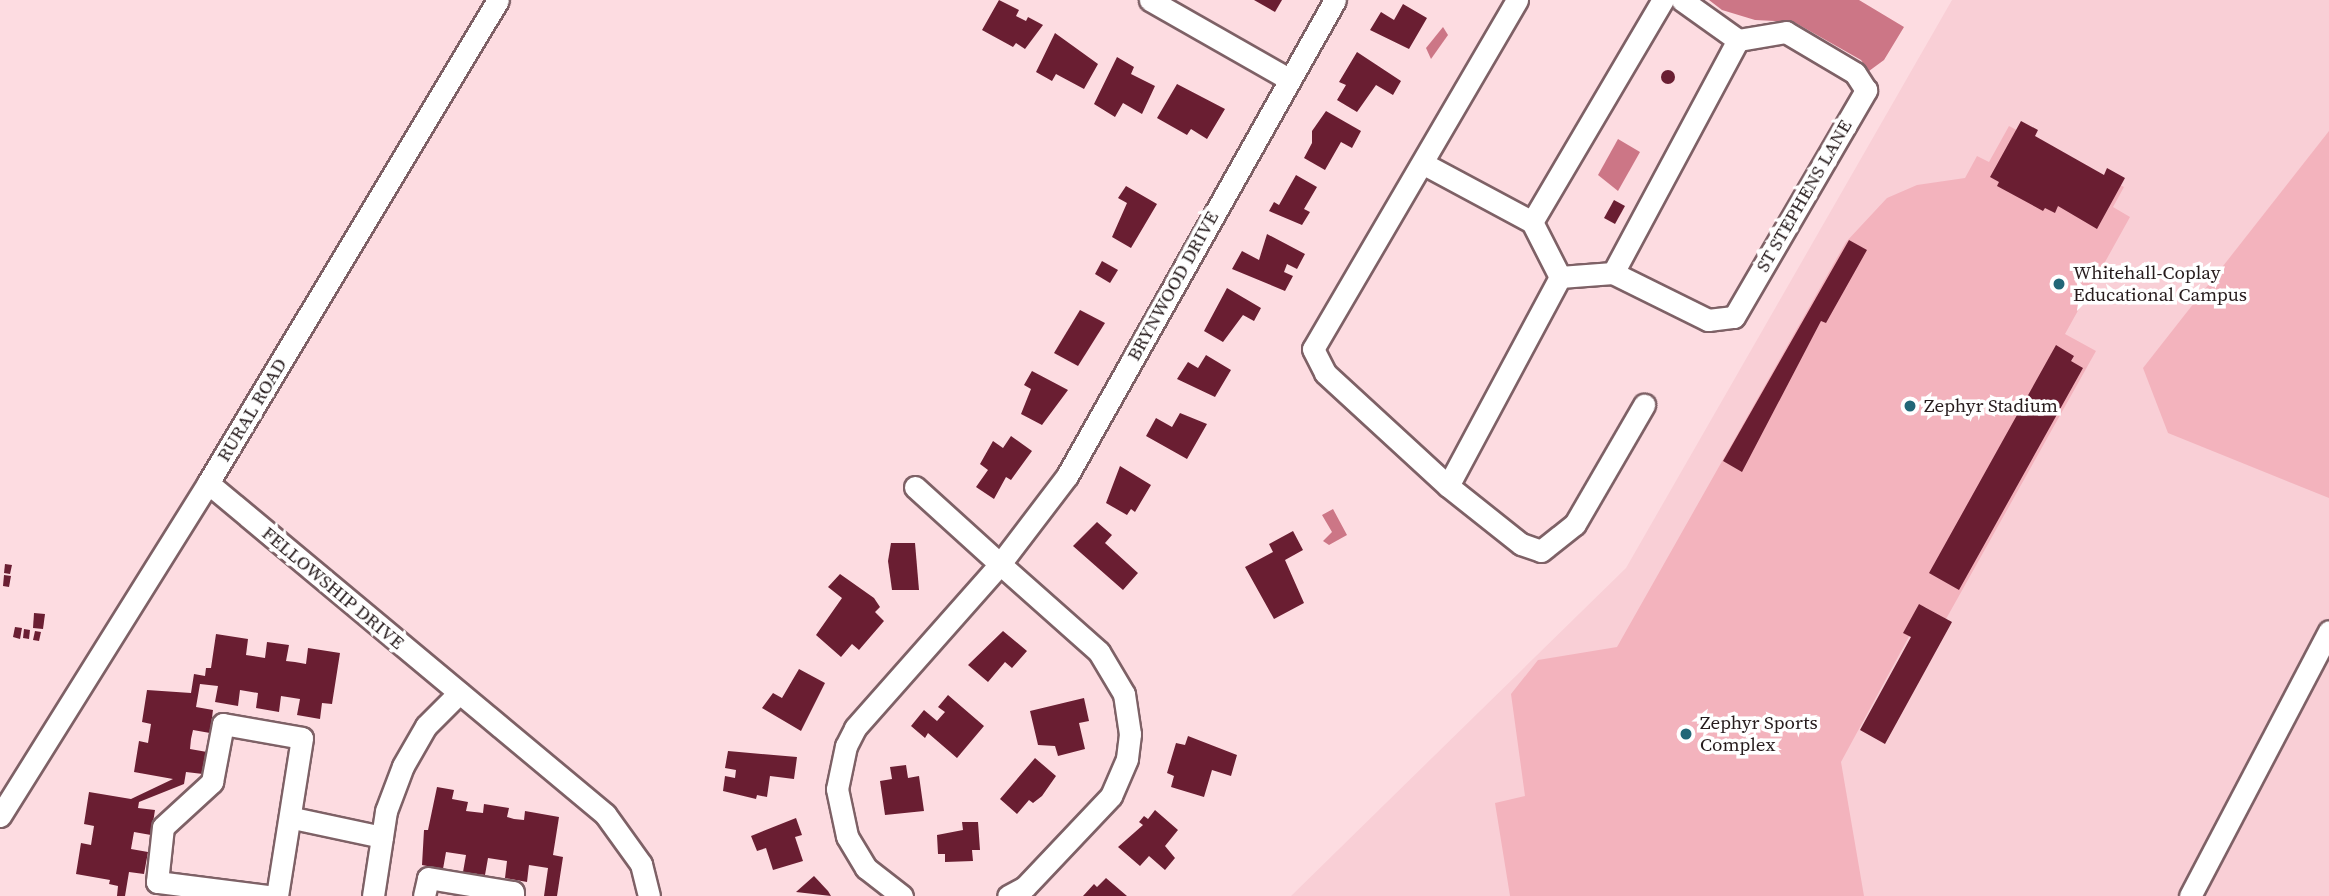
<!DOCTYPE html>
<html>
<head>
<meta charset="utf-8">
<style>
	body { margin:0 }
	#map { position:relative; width:2329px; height:896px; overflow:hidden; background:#fddce1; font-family:"Source Serif 4",serif }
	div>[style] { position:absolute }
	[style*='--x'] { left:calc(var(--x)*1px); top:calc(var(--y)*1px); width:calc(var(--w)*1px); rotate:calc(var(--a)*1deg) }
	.built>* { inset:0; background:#f9cfd6 }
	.green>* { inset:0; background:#f3b3bd }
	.water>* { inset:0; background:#cc7686 }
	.building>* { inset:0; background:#6a1e32 }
	.round { border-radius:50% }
	.roads { filter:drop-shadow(2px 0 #7e6166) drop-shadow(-2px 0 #7e6166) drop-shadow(0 2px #7e6166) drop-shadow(0 -2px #7e6166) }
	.street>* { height:21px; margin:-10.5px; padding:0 10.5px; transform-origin:10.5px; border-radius:10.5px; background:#fff }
	.dots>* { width:19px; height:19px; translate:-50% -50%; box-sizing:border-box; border:4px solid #fff; border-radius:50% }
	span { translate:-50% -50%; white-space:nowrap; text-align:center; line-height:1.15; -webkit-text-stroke:7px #fff; paint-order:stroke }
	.street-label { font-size:19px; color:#261b1c }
	.poi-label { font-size:19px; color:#261b1c }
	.left { translate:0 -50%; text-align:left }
</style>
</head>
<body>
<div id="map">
	<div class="built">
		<i style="clip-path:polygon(1952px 0,2329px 0,2329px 896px,1291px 896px,1626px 568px)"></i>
	</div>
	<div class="green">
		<i style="clip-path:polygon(2009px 126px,2124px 187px,2113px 207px,2130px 217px,2065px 334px,2096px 351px,1946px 619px,1925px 607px,1841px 762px,1864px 896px,1510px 896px,1495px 803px,1525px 796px,1511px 694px,1538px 660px,1617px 647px,1846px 242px,1887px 198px,1917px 185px,1965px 178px,1977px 156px,1989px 162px)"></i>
		<i style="clip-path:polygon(2329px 131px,2329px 498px,2168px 433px,2143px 368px)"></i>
	</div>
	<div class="water">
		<i style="clip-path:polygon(1709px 0,1859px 0,1904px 27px,1884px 60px,1869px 71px,1861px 60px,1794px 22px,1755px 20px,1722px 10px)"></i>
		<i style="clip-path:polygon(1443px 27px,1448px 35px,1431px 59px,1426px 48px)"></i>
		<i style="clip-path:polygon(1618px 139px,1640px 152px,1618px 191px,1598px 175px)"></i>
		<i style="clip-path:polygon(1333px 509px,1347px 535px,1329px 545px,1323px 541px,1332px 532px,1322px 515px)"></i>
	</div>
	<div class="building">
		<i style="clip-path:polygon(999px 0,1019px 10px,1016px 16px,1026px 21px,1028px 17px,1043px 25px,1025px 49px,1016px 43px,1013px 47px,982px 30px)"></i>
		<i style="clip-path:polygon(1254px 0,1282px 0,1275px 12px)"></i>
		<i style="clip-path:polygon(1403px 4px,1427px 18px,1409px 49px,1370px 30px,1381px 12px,1394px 20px)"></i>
		<i style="clip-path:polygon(1055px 33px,1098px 64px,1084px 89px,1056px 74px,1052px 81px,1036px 72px)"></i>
		<i style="clip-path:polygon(1357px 52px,1401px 81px,1393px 95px,1376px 85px,1357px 112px,1337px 100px,1346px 85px,1339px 82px)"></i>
		<i style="clip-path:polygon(1117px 57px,1134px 67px,1131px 74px,1155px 86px,1142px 114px,1123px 103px,1115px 117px,1094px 104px)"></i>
		<i class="round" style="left:1661px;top:70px;width:14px;height:14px"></i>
		<i style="clip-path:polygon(1177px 84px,1225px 109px,1207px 139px,1191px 129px,1187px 135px,1157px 118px)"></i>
		<i style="clip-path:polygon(1326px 111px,1361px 131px,1352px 148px,1341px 142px,1325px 170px,1304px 158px,1312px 143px,1312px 131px)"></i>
		<i style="clip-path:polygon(2021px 121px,2038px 130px,2035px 136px,2104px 175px,2107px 168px,2125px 178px,2097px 229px,2058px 206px,2055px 213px,2045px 208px,2043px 211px,1997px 186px,1999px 182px,1990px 177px)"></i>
		<i style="clip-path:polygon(1296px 175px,1317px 187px,1304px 209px,1310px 212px,1302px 225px,1269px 211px,1274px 202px,1279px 205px)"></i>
		<i style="clip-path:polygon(1126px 186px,1157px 204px,1131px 248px,1112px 237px,1127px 203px,1118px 198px)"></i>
		<i style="clip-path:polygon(1614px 200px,1625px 206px,1615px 224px,1604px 218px)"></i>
		<i style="clip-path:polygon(1267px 234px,1305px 254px,1297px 269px,1287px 264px,1284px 272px,1293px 276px,1285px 291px,1232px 269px,1242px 251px,1259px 260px)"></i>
		<i style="clip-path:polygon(1849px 240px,1867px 250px,1826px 323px,1821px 321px,1742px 472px,1723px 461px)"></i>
		<i style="clip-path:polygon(1102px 261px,1118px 270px,1110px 283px,1095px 274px)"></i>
		<i style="clip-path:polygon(1227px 288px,1261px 308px,1254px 321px,1243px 315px,1223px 342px,1204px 331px)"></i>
		<i style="clip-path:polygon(1080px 310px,1105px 323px,1078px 366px,1054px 353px)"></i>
		<i style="clip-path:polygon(2056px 345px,2074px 356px,2071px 361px,2083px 368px,1959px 590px,1929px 573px)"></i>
		<i style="clip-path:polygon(1206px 355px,1231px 370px,1215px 397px,1177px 379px,1188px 362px,1198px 368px)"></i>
		<i style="clip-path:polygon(1032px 371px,1068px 390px,1042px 425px,1021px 414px,1031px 389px,1024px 385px)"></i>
		<i style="clip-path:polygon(1180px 413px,1207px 424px,1187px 459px,1146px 436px,1156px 418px,1172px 427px)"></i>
		<i style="clip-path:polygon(1011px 436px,1032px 451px,1011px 480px,1006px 477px,994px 499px,976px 487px,988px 470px,980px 464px,993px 441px,1003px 448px)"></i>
		<i style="clip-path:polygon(1120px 466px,1151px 485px,1135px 512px,1131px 509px,1127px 515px,1106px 503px)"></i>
		<i style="clip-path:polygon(1097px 522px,1112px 535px,1105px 543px,1138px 573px,1123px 590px,1073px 546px)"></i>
		<i style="clip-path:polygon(1293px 531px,1303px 550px,1285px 560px,1304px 603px,1274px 619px,1245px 567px,1273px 552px,1269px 544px)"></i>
		<i style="clip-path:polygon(891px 543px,915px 543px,919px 590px,892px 590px,888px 561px)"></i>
		<i style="clip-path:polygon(5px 564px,12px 565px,10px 574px,4px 573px)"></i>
		<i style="clip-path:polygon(840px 574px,874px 598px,880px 607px,875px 612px,884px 621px,859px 650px,852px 644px,841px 657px,816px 635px,842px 598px,828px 587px)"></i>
		<i style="clip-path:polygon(4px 575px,11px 576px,9px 587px,3px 586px)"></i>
		<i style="clip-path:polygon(1919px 604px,1952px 622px,1885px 744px,1860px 730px,1911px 637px,1903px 633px)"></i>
		<i style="clip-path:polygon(34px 613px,45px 614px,43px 629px,33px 628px)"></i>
		<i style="clip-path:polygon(15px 627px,22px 628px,20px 639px,13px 637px)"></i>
		<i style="clip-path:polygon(24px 629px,30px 630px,29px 639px,23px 638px)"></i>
		<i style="clip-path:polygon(35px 631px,41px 632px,39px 641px,33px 640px)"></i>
		<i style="clip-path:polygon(1003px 631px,1027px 651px,1012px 668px,1005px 662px,988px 682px,968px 665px)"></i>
		<i style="clip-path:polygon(216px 634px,248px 639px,246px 655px,265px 658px,267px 642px,289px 645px,286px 661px,295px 662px,306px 664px,308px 648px,340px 653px,332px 704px,322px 703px,320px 719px,297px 715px,300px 699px,281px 696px,279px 712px,256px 708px,258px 693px,240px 690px,238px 706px,215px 702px,218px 686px,200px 684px,196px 707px,213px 710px,210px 733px,193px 730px,191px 739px,190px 749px,207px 752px,203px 774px,186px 772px,184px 784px,139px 802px,138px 808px,155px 810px,151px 835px,134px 832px,131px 849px,148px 852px,144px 874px,129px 872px,125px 896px,117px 896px,118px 886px,109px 884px,110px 880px,76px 874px,81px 843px,91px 845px,94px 826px,84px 824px,89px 792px,131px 799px,173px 779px,134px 772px,139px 741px,148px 743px,151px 724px,142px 722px,147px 690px,191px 693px,194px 674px,205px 676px,206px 668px,211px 668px)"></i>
		<i style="clip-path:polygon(799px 669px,825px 683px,801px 731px,762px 708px,773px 693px,782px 698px)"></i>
		<i style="clip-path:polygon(948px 695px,984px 726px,957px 758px,928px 733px,925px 738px,911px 726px,924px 710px,937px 721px,945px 712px,938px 707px)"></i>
		<i style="clip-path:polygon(1084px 698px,1089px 721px,1079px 723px,1085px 749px,1058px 756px,1055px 746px,1038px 745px,1030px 711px)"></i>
		<i style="clip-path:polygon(1188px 736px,1237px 755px,1231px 776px,1212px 770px,1204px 797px,1171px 787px,1174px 776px,1167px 773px,1176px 743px,1185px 745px)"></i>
		<i style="clip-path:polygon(728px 751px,797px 757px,794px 779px,770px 776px,767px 797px,757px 795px,756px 799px,723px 791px,725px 776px,735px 778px,736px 770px,725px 768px)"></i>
		<i style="clip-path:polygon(1035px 758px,1056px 776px,1042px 796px,1033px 803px,1029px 800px,1017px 814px,1000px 799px)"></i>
		<i style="clip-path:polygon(906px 765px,908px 778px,919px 776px,924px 811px,885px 815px,880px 781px,892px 779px,890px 767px)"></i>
		<i style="clip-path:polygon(437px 787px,454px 790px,452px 799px,468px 802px,466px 811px,483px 813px,484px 804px,509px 808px,507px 817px,514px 819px,524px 820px,525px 811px,559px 817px,553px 855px,563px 857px,557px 896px,544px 896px,548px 868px,529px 865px,527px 882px,505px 878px,507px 861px,488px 858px,485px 875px,463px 872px,466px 855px,446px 852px,443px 869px,422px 865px,424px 830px,428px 830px)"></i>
		<i style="clip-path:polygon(1155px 810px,1178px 830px,1165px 846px,1175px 858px,1165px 870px,1149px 856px,1140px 866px,1118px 847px,1143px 825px,1139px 822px,1144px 816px,1148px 819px)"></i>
		<i style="clip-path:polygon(796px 818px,802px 835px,795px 837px,803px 861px,773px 870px,766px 848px,757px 851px,751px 836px)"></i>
		<i style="clip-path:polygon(962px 822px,978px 822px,980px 850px,972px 850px,973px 861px,945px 862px,945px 854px,938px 854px,937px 835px,963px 830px)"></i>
		<i style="clip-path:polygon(814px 876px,828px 891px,831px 896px,796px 892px)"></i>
		<i style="clip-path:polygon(1106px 878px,1127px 896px,1083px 896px,1094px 884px,1097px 887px)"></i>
	</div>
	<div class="roads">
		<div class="street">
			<i style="--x:1150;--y:0;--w:161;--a:29.7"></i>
			<i style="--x:1517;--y:0;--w:404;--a:120.3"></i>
			<i style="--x:1313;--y:349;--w:27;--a:63"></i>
			<i style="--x:1325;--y:373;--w:167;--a:42.6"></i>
			<i style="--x:1448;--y:486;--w:237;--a:-61.8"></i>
			<i style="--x:1560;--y:277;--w:53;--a:-4.3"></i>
			<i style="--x:1613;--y:273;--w:106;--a:26.3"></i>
			<i style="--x:1708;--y:320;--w:26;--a:-7"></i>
			<i style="--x:1734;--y:317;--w:263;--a:-59.8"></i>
			<i style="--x:1866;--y:90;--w:20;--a:-123"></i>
			<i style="--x:1855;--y:73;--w:80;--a:-149.3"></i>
			<i style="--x:1786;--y:32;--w:49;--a:170.5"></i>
			<i style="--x:1738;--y:40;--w:69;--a:-144.5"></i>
			<i style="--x:1424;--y:164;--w:123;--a:28.2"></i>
			<i style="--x:1532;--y:222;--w:258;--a:-59.5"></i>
			<i style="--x:1532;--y:222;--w:62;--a:63"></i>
			<i style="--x:1613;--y:273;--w:264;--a:-61.8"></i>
			<i style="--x:208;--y:483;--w:517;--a:39.82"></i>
			<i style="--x:605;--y:814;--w:62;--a:54.2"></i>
			<i style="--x:641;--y:864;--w:33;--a:76"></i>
			<i style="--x:1448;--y:486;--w:93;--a:38.5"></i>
			<i style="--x:1521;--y:544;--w:21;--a:19"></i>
			<i style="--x:1541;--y:551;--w:43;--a:-38.5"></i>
			<i style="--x:1575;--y:524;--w:138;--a:-59.9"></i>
			<i style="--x:915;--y:487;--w:115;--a:42.2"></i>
			<i style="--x:1000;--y:564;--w:111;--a:-52.7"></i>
			<i style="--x:1067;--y:476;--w:546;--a:-60.62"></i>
			<i style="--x:0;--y:816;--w:393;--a:-58"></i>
			<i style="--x:208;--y:483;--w:563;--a:-59.02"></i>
			<i style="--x:293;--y:818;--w:91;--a:12.1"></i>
			<i style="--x:267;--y:896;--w:111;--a:-172.7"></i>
			<i style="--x:157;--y:882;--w:55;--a:-83.8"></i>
			<i style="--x:163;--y:827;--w:67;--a:-42.6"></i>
			<i style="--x:212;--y:782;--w:59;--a:-79.3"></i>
			<i style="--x:223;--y:724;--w:80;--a:10"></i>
			<i style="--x:302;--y:738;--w:160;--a:99"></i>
			<i style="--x:373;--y:896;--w:86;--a:-81.3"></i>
			<i style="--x:386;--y:811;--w:48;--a:-69.3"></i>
			<i style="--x:403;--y:766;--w:46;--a:-60.1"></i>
			<i style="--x:426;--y:726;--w:47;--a:-45"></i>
			<i style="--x:424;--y:896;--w:18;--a:-77"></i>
			<i style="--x:428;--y:878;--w:86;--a:9.4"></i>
			<i style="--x:513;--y:892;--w:4;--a:90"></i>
			<i style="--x:902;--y:896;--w:46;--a:-142.1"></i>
			<i style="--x:866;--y:868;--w:37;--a:-121"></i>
			<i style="--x:847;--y:836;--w:48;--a:-102"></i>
			<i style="--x:837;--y:789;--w:44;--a:-78.2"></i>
			<i style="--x:846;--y:746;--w:20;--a:-63"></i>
			<i style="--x:855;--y:728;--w:219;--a:-48.5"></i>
			<i style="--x:1000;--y:564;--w:132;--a:41.6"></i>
			<i style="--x:1099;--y:652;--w:49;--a:59.2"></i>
			<i style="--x:1124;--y:694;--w:40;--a:81.5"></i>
			<i style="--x:1130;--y:734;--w:25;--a:97"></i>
			<i style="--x:1127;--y:759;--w:40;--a:113.4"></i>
			<i style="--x:1111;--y:796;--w:125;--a:133.4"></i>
			<i style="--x:1025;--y:887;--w:19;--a:152"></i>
			<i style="--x:2190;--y:896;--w:299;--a:-62.3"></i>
		</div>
	</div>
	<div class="dots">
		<i style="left:2059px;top:284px;background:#267"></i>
		<i style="left:1910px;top:406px;background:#267"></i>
		<i style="left:1686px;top:734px;background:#267"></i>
	</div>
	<div class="street-label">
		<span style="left:1804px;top:196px;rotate:-60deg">ST STEPHENS LANE</span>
		<span style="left:1173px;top:286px;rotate:-61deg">BRYNWOOD DRIVE</span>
		<span style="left:252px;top:410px;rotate:-59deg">RURAL ROAD</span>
		<span style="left:333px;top:588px;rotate:40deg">FELLOWSHIP DRIVE</span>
	</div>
	<div class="poi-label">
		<span class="left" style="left:2073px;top:284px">Whitehall-Coplay<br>Educational Campus</span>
		<span class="left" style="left:1924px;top:406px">Zephyr Stadium</span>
		<span class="left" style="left:1700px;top:734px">Zephyr Sports<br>Complex</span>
	</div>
</div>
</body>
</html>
